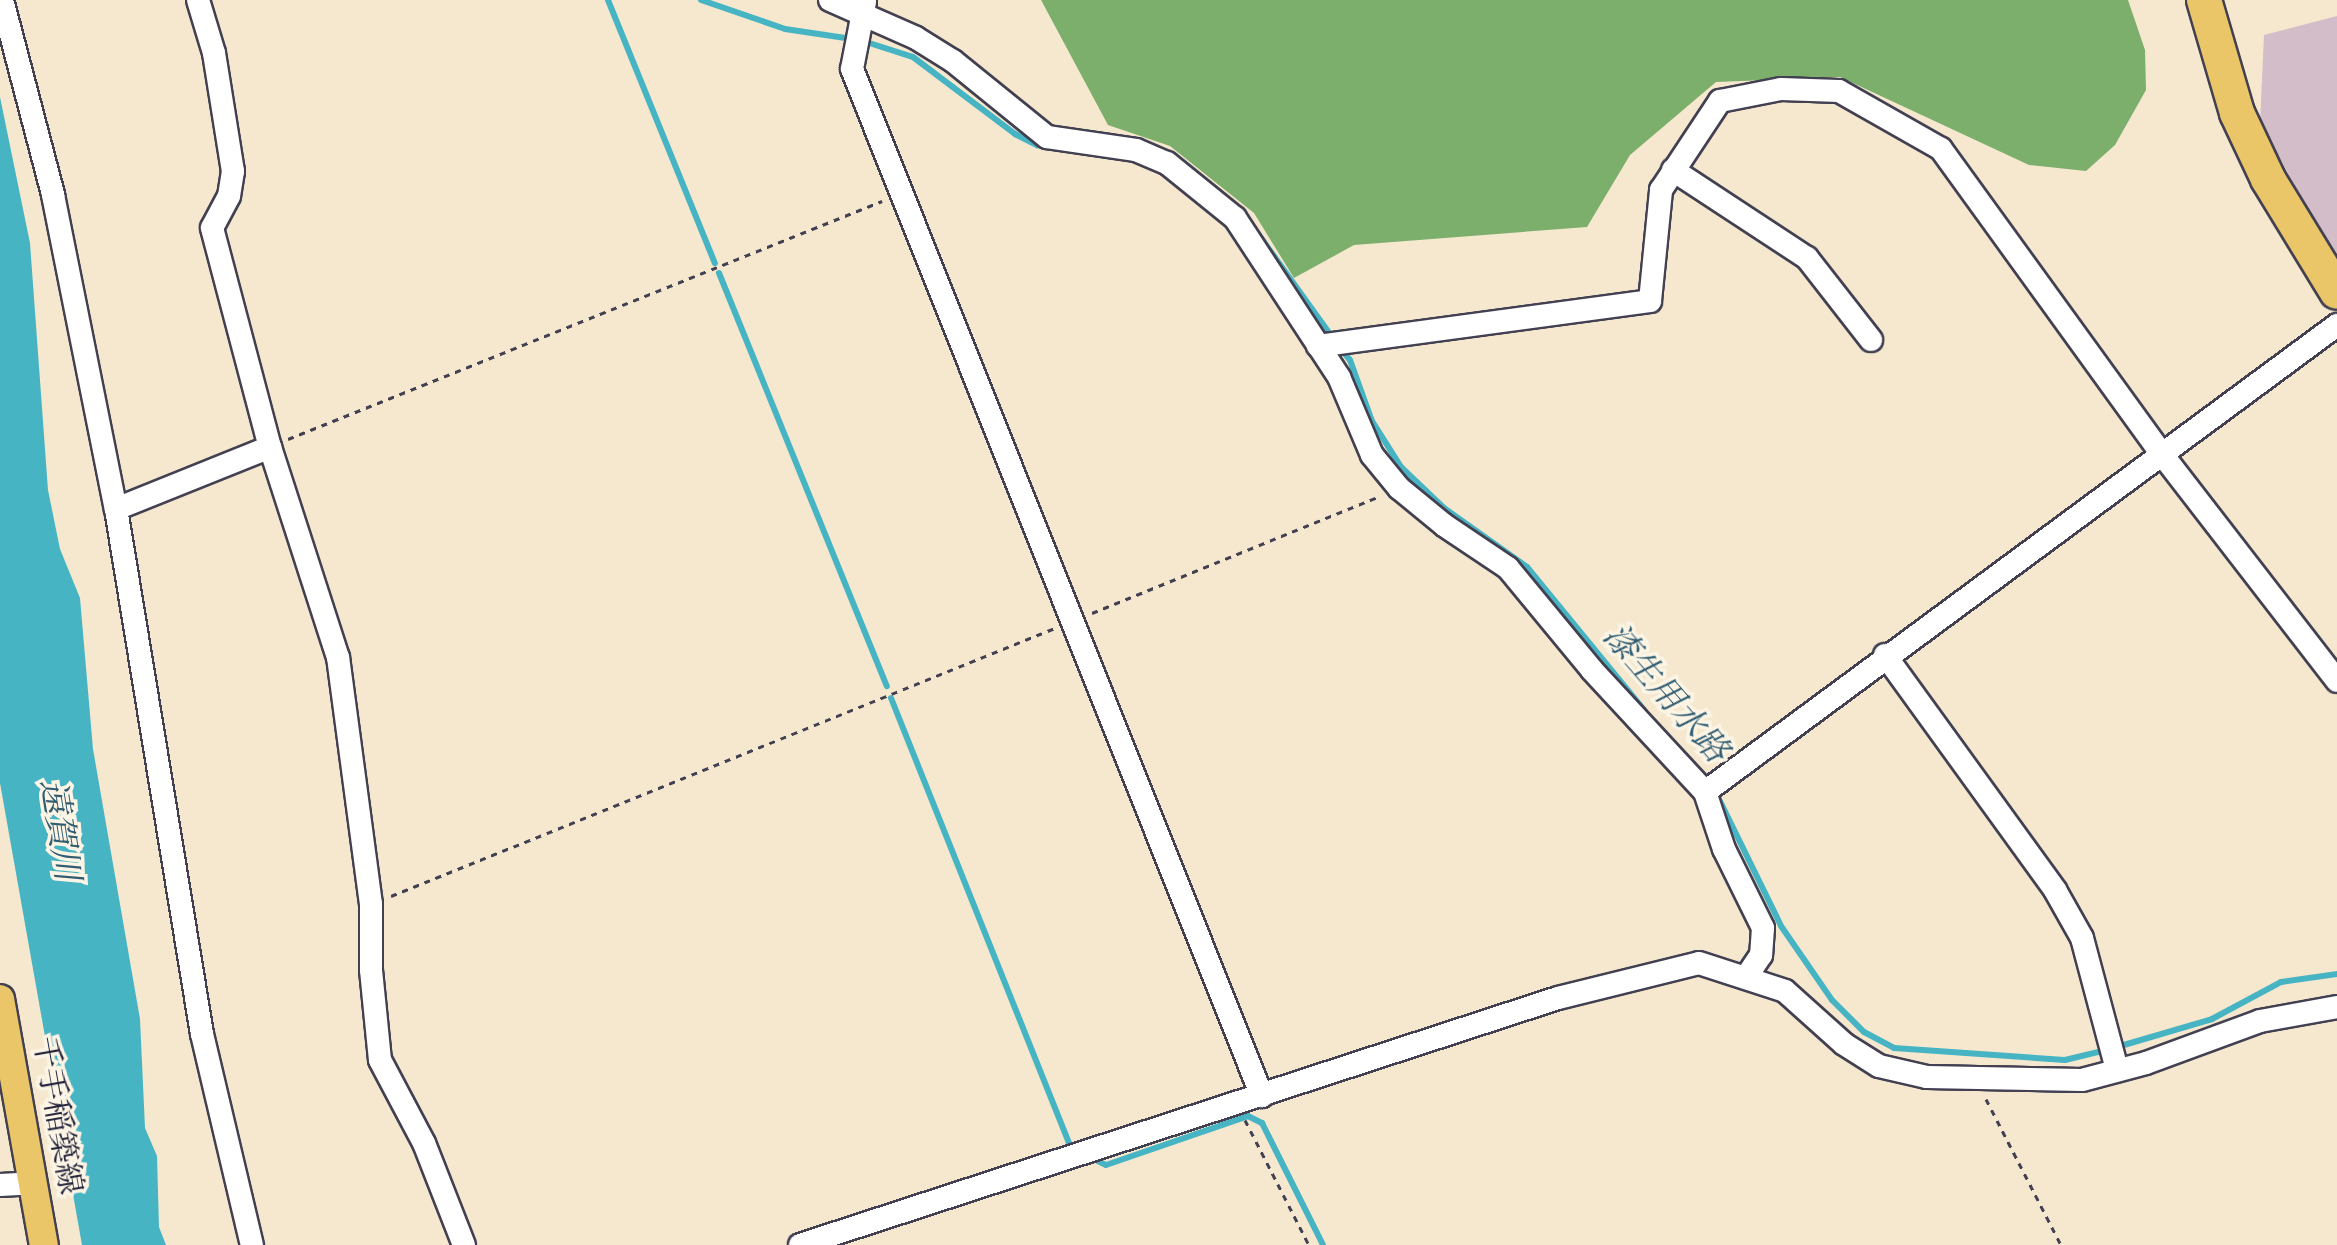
<!DOCTYPE html>
<html>
<head>
<meta charset="utf-8">
<style>
	body { margin:0 }
	#map { position:relative; width:2337px; height:1245px; overflow:hidden; background:#f5e8cf; font-family:"IM FELL English","Noto Serif JP",serif }
	div>[style] { position:absolute }
	[style*='--x'] { left:calc(var(--x)*1px); top:calc(var(--y)*1px); width:calc(var(--w)*1px); rotate:calc(var(--a)*1deg) }
	.industrial>* { inset:0; background:#d2bdc8 }
	.forest>* { inset:0; background:#7caf6b }
	.water>* { inset:0; background:#47b4c3 }
	.stream>* { height:6px; margin:-3px; padding:0 3px; transform-origin:3px; border-radius:3px; background:#47b4c3 }
	.path>* { height:3px; margin-top:-1.5px; transform-origin:0; background:repeating-linear-gradient(90deg,#424051 0 6px,transparent 0 12px) }
	.roads { filter:drop-shadow(2px 0 #424051) drop-shadow(-2px 0 #424051) drop-shadow(0 2px #424051) drop-shadow(0 -2px #424051) }
	.minor>* { height:22px; margin:-11px; padding:0 11px; transform-origin:11px; border-radius:11px; background:#fff }
	.major>* { height:28px; margin:-14px; padding:0 14px; transform-origin:14px; border-radius:14px; background:#eac669 }
	.highway>* { height:34px; margin:-17px; padding:0 17px; transform-origin:17px; border-radius:17px; background:#eac669 }
	span { translate:-50% -50%; white-space:nowrap; text-align:center; line-height:1.15; -webkit-text-stroke:7px #fcf5e5; paint-order:stroke }
	.street-label { font-size:32px; color:#22223b }
	.water-label { font-size:34px; color:#315c71; font-style:italic }
</style>
</head>
<body>
<div id="map">
	<div class="industrial">
		<i style="clip-path:polygon(2337px 16px,2337px 260px,2260px 124px,2264px 35px)"></i>
	</div>
	<div class="forest">
		<i style="clip-path:polygon(1041px 0,2128px 0,2145px 50px,2146px 90px,2115px 145px,2086px 171px,2029px 165px,1840px 77px,1716px 82px,1630px 155px,1587px 227px,1354px 245px,1294px 278px,1254px 213px,1170px 146px,1108px 125px)"></i>
	</div>
	<div class="water">
		<i style="clip-path:polygon(0 97px,30px 243px,48px 490px,60px 549px,80px 598px,93px 749px,140px 1019px,145px 1128px,157px 1156px,159px 1227px,166px 1245px,82px 1245px,0 783px)"></i>
	</div>
	<div class="stream">
		<i style="--x:608;--y:0;--w:284;--a:67.9"></i>
		<i style="--x:701;--y:0;--w:89;--a:19"></i>
		<i style="--x:785;--y:29;--w:68;--a:8.5"></i>
		<i style="--x:863;--y:41;--w:52;--a:17.7"></i>
		<i style="--x:913;--y:57;--w:128;--a:37"></i>
		<i style="--x:1015;--y:134;--w:25;--a:27"></i>
		<i style="--x:1037;--y:145;--w:7;--a:-27"></i>
		<i style="--x:1083;--y:132;--w:29;--a:8"></i>
		<i style="--x:1243;--y:213;--w:153;--a:54.3"></i>
		<i style="--x:719;--y:273;--w:446;--a:67.9"></i>
		<i style="--x:1341;--y:349;--w:14;--a:51"></i>
		<i style="--x:1350;--y:360;--w:65;--a:70.2"></i>
		<i style="--x:1372;--y:421;--w:54;--a:57.8"></i>
		<i style="--x:1401;--y:467;--w:59;--a:43.6"></i>
		<i style="--x:1444;--y:508;--w:102;--a:35.4"></i>
		<i style="--x:1527;--y:567;--w:186;--a:50.7"></i>
		<i style="--x:891;--y:698;--w:480;--a:68.2"></i>
		<i style="--x:1715;--y:791;--w:150;--a:63.9"></i>
		<i style="--x:1781;--y:926;--w:90;--a:55.4"></i>
		<i style="--x:1832;--y:1000;--w:45;--a:45"></i>
		<i style="--x:1864;--y:1032;--w:34;--a:28"></i>
		<i style="--x:1894;--y:1048;--w:171;--a:4"></i>
		<i style="--x:2065;--y:1060;--w:42;--a:-13.7"></i>
		<i style="--x:2117;--y:1047;--w:99;--a:-16.4"></i>
		<i style="--x:2212;--y:1019;--w:78;--a:-28.2"></i>
		<i style="--x:2281;--y:982;--w:57;--a:-8.1"></i>
		<i style="--x:1094;--y:1159;--w:13;--a:27"></i>
		<i style="--x:1106;--y:1165;--w:150;--a:-19"></i>
		<i style="--x:1248;--y:1116;--w:16;--a:27"></i>
		<i style="--x:1262;--y:1123;--w:136;--a:63.4"></i>
	</div>
	<div class="path">
		<i style="--x:288;--y:439;--w:640;--a:-21.83"></i>
		<i style="--x:1092;--y:613;--w:308;--a:-22.1"></i>
		<i style="--x:391;--y:896;--w:716;--a:-21.98"></i>
		<i style="--x:1986;--y:1099;--w:164;--a:62.8"></i>
		<i style="--x:1245;--y:1120;--w:140;--a:62.9"></i>
	</div>
	<div class="roads">
		<div class="minor">
			<i style="--x:2;--y:0;--w:202;--a:75.3"></i>
			<i style="--x:53;--y:195;--w:320;--a:78.7"></i>
			<i style="--x:116;--y:509;--w:532;--a:80.7"></i>
			<i style="--x:202;--y:1034;--w:217;--a:76.7"></i>
			<i style="--x:198;--y:0;--w:55;--a:73.2"></i>
			<i style="--x:214;--y:53;--w:120;--a:80.9"></i>
			<i style="--x:233;--y:171;--w:25;--a:99"></i>
			<i style="--x:229;--y:196;--w:36;--a:118"></i>
			<i style="--x:212;--y:228;--w:227;--a:75.2"></i>
			<i style="--x:270;--y:447;--w:221;--a:72.1"></i>
			<i style="--x:338;--y:657;--w:249;--a:82.4"></i>
			<i style="--x:371;--y:904;--w:66;--a:90"></i>
			<i style="--x:371;--y:970;--w:90;--a:84.3"></i>
			<i style="--x:380;--y:1060;--w:94;--a:62.1"></i>
			<i style="--x:424;--y:1143;--w:110;--a:68.6"></i>
			<i style="--x:830;--y:0;--w:94;--a:23.8"></i>
			<i style="--x:916;--y:38;--w:44;--a:31.9"></i>
			<i style="--x:953;--y:61;--w:121;--a:39"></i>
			<i style="--x:1047;--y:137;--w:90;--a:8.3"></i>
			<i style="--x:1136;--y:150;--w:34;--a:23"></i>
			<i style="--x:1167;--y:163;--w:87;--a:39"></i>
			<i style="--x:1235;--y:218;--w:190;--a:56.8"></i>
			<i style="--x:1339;--y:377;--w:85;--a:67.1"></i>
			<i style="--x:1372;--y:455;--w:43;--a:50.7"></i>
			<i style="--x:1399;--y:488;--w:58;--a:39.4"></i>
			<i style="--x:1444;--y:525;--w:77;--a:33.9"></i>
			<i style="--x:1508;--y:568;--w:132;--a:50.5"></i>
			<i style="--x:1592;--y:670;--w:166;--a:47.2"></i>
			<i style="--x:1705;--y:792;--w:60;--a:71.6"></i>
			<i style="--x:1724;--y:849;--w:88;--a:63.7"></i>
			<i style="--x:1763;--y:928;--w:27;--a:94"></i>
			<i style="--x:1761;--y:955;--w:25;--a:124"></i>
			<i style="--x:865;--y:2;--w:68;--a:101"></i>
			<i style="--x:852;--y:69;--w:1106;--a:68.24"></i>
			<i style="--x:1673;--y:170;--w:160;--a:33.3"></i>
			<i style="--x:1807;--y:258;--w:104;--a:52"></i>
			<i style="--x:1318;--y:346;--w:335;--a:-7.7"></i>
			<i style="--x:1650;--y:301;--w:112;--a:-84.3"></i>
			<i style="--x:1661;--y:190;--w:107;--a:-56.5"></i>
			<i style="--x:1720;--y:101;--w:62;--a:-11.1"></i>
			<i style="--x:1781;--y:89;--w:58;--a:2"></i>
			<i style="--x:1839;--y:91;--w:117;--a:29.6"></i>
			<i style="--x:1941;--y:149;--w:375;--a:54.1"></i>
			<i style="--x:2161;--y:453;--w:288;--a:52.3"></i>
			<i style="--x:116;--y:509;--w:166;--a:-21.9"></i>
			<i style="--x:1885;--y:655;--w:290;--a:54.1"></i>
			<i style="--x:2055;--y:890;--w:55;--a:60.6"></i>
			<i style="--x:2082;--y:938;--w:137;--a:75.1"></i>
			<i style="--x:1705;--y:792;--w:786;--a:-36.46"></i>
			<i style="--x:0;--y:1185;--w:33;--a:-3"></i>
			<i style="--x:800;--y:1245;--w:797;--a:-18.05"></i>
			<i style="--x:1558;--y:998;--w:145;--a:-13.9"></i>
			<i style="--x:1699;--y:963;--w:90;--a:18"></i>
			<i style="--x:1785;--y:991;--w:79;--a:41.9"></i>
			<i style="--x:1844;--y:1044;--w:41;--a:32.2"></i>
			<i style="--x:1879;--y:1066;--w:49;--a:12.9"></i>
			<i style="--x:1927;--y:1077;--w:155;--a:1.1"></i>
			<i style="--x:2082;--y:1080;--w:66;--a:-14.9"></i>
			<i style="--x:2146;--y:1063;--w:121;--a:-20.2"></i>
			<i style="--x:2260;--y:1021;--w:78;--a:-10.3"></i>
		</div>
		<div class="major">
			<i style="--x:0;--y:999;--w:250;--a:79.9"></i>
		</div>
		<div class="highway">
			<i style="--x:2204;--y:0;--w:118;--a:73.7"></i>
			<i style="--x:2237;--y:113;--w:73;--a:64.8"></i>
			<i style="--x:2268;--y:179;--w:132;--a:58.6"></i>
		</div>
	</div>
	<div class="street-label">
		<span style="left:55px;top:1116px;rotate:80deg">千手稲築線</span>
	</div>
	<div class="water-label">
		<span style="left:1665px;top:694px;rotate:49deg">漆生用水路</span>
		<span style="left:59px;top:830px;rotate:81deg">遠賀川</span>
	</div>
</div>
</body>
</html>
